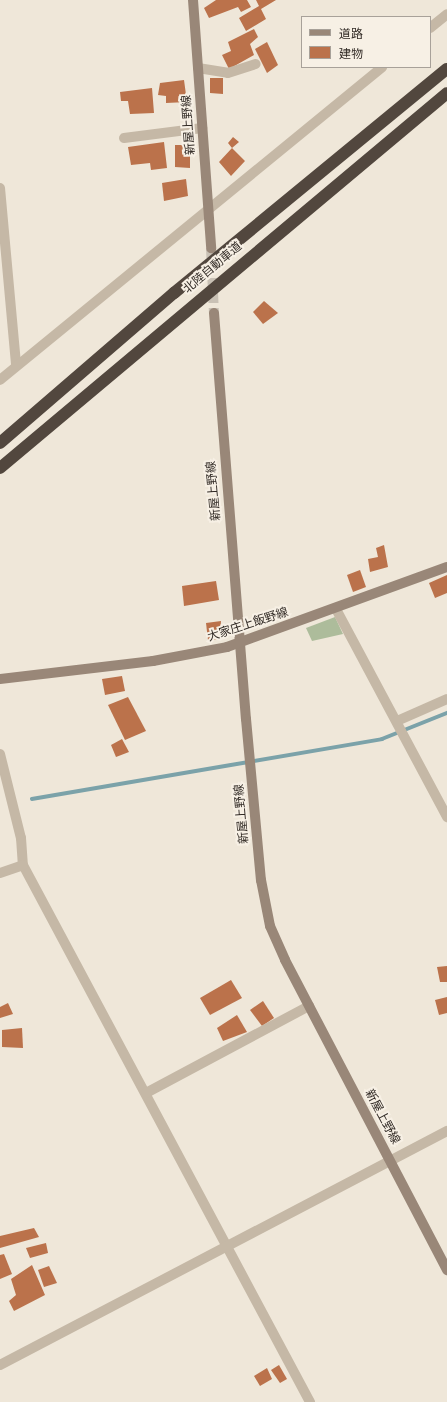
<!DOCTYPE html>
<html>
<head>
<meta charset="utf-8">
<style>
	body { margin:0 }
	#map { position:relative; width:447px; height:1402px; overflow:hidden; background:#efe7d9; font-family:Helvetica,"Noto Sans JP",sans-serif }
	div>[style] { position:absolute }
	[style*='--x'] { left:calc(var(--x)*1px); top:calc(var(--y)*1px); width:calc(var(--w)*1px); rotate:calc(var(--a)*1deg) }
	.green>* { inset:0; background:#adbc9b }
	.stream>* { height:3.5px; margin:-1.75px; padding:0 1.75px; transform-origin:1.75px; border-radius:1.75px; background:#7ba2a9 }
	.building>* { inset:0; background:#bb724b }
	.secondary-tunnel>* { height:10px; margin-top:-5px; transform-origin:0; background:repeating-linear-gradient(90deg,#c9c1b5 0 10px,transparent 0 15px) }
	.minor>* { height:10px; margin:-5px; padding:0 5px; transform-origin:5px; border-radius:5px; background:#c5b8a6 }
	.secondary>* { height:10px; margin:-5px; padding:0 5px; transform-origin:5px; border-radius:5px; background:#998778 }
	.motorway>* { height:12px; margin:-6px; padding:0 6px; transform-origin:6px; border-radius:6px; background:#52473e }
	span { translate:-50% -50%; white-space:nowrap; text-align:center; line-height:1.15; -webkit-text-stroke:4px #f7f0e5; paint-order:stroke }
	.street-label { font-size:12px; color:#322b26 }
	.legend { position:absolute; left:301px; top:16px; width:130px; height:52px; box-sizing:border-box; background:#f7f0e5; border:1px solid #a8a199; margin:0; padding:5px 7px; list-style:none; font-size:12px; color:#322b26 }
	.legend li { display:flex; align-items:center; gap:8px; height:20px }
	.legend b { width:20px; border:1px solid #a8a199 }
</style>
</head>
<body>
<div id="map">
	<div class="green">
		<i style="clip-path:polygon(335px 617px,343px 634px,312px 641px,306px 628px)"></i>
	</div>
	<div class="stream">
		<i style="--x:32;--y:799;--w:355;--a:-9.7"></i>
		<i style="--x:382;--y:739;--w:70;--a:-21.8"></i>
	</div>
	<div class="building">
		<i style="clip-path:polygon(216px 0,247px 0,251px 7px,241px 12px,238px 7px,209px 18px,204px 8px)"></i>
		<i style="clip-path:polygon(256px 0,276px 0,261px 9px,266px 19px,246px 31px,239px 18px,259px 6px)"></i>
		<i style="clip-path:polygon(254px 29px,258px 37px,250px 44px,254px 55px,229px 69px,222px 55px,231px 51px,228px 42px)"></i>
		<i style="clip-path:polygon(267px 42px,278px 65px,267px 73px,255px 49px)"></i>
		<i style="clip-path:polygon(210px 78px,223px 78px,223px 94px,210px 93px)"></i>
		<i style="clip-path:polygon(184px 80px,187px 102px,166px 103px,166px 96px,158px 95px,160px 83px)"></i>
		<i style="clip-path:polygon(152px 88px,154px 113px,130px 114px,128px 101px,121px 101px,120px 92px)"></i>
		<i style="clip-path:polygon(233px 137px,239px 142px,232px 148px,245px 161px,231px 176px,219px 162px,232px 148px,228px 143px)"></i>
		<i style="clip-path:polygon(164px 142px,167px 168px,151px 170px,150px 163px,131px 165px,128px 147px)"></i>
		<i style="clip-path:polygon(175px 145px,190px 145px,190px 168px,175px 167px)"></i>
		<i style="clip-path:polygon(186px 179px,188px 196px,164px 201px,162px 183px)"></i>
		<i style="clip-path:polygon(264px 301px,278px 313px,263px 324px,253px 312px)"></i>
		<i style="clip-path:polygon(384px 545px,388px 567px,370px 572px,368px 559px,378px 557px,376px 548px)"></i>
		<i style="clip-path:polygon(360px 570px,366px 587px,353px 592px,347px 575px)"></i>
		<i style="clip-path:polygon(447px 575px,447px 593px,435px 598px,429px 583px)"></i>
		<i style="clip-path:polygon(216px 581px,219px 600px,184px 606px,182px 586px)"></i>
		<i style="clip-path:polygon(221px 621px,220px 639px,208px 640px,206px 623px)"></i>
		<i style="clip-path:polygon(122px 676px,125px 691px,105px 695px,102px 679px)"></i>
		<i style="clip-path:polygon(128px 697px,146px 731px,125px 740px,108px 705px)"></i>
		<i style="clip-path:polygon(122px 739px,129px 752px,116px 757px,111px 745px)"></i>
		<i style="clip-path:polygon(447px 966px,447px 982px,440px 982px,437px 967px)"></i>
		<i style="clip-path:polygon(231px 980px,242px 998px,210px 1015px,200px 998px)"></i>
		<i style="clip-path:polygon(447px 997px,447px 1013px,439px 1015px,435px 1000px)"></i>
		<i style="clip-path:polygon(263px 1001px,274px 1018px,262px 1026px,250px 1010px)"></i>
		<i style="clip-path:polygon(8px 1003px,13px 1014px,0 1018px,0 1007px)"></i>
		<i style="clip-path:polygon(237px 1015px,247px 1032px,223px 1041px,217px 1028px)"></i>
		<i style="clip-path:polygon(22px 1028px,23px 1048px,2px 1047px,2px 1030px)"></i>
		<i style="clip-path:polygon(34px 1228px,39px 1237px,0 1248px,0 1236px)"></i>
		<i style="clip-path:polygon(46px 1243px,48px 1253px,30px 1258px,26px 1248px)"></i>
		<i style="clip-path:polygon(4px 1254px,12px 1274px,0 1279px,0 1255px)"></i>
		<i style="clip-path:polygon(32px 1265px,45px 1295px,14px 1311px,9px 1301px,16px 1295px,11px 1279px)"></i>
		<i style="clip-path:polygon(49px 1266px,57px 1283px,44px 1287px,38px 1270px)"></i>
		<i style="clip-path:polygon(279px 1365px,287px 1379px,280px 1383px,271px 1370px)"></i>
		<i style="clip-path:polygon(267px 1368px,272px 1379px,260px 1386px,254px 1376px)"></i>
	</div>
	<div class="secondary-tunnel">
		<i style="--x:211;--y:248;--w:65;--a:87.4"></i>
	</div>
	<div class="minor">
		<i style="--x:430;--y:28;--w:22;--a:-39"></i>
		<i style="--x:198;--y:68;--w:30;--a:9"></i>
		<i style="--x:228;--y:73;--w:29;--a:-18"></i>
		<i style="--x:124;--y:138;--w:79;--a:-7.3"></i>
		<i style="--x:0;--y:188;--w:178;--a:84.8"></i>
		<i style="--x:0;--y:380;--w:494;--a:-39.3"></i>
		<i style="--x:336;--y:609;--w:236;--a:61.9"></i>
		<i style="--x:397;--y:721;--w:55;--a:-23.7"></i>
		<i style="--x:0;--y:754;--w:87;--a:76"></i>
		<i style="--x:21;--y:838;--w:27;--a:86"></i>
		<i style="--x:23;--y:865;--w:609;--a:61.88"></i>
		<i style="--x:0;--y:873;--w:24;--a:-19"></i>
		<i style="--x:146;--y:1093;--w:185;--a:-28.1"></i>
		<i style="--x:0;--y:1365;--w:505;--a:-27.63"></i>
	</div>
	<div class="secondary">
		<i style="--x:193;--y:0;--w:249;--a:85.8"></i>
		<i style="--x:214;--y:313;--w:407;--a:85.5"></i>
		<i style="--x:246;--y:719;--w:162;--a:84.7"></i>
		<i style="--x:261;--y:880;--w:47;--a:78.9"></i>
		<i style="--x:270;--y:926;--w:37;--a:66"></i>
		<i style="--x:285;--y:960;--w:350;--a:62.4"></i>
		<i style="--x:0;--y:679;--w:154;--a:-6.7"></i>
		<i style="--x:153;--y:661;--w:75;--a:-10.7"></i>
		<i style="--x:227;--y:647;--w:234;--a:-20"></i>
	</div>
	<div class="motorway">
		<i style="--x:0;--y:443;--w:230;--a:-40.8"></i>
		<i style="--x:174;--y:293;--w:353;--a:-39.4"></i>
		<i style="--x:0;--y:468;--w:583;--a:-39.99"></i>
	</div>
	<div class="street-label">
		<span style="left:189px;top:125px;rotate:-94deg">新屋上野線</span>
		<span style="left:213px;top:268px;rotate:-40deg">北陸自動車道</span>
		<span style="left:214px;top:491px;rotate:-95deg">新屋上野線</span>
		<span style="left:248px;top:625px;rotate:-18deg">大家庄上飯野線</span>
		<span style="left:242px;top:814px;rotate:-95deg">新屋上野線</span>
		<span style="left:382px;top:1117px;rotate:62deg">新屋上野線</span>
	</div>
	<ul class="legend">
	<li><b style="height:5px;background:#998778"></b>道路</li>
	<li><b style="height:11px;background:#bb724b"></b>建物</li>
	</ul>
</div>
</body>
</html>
